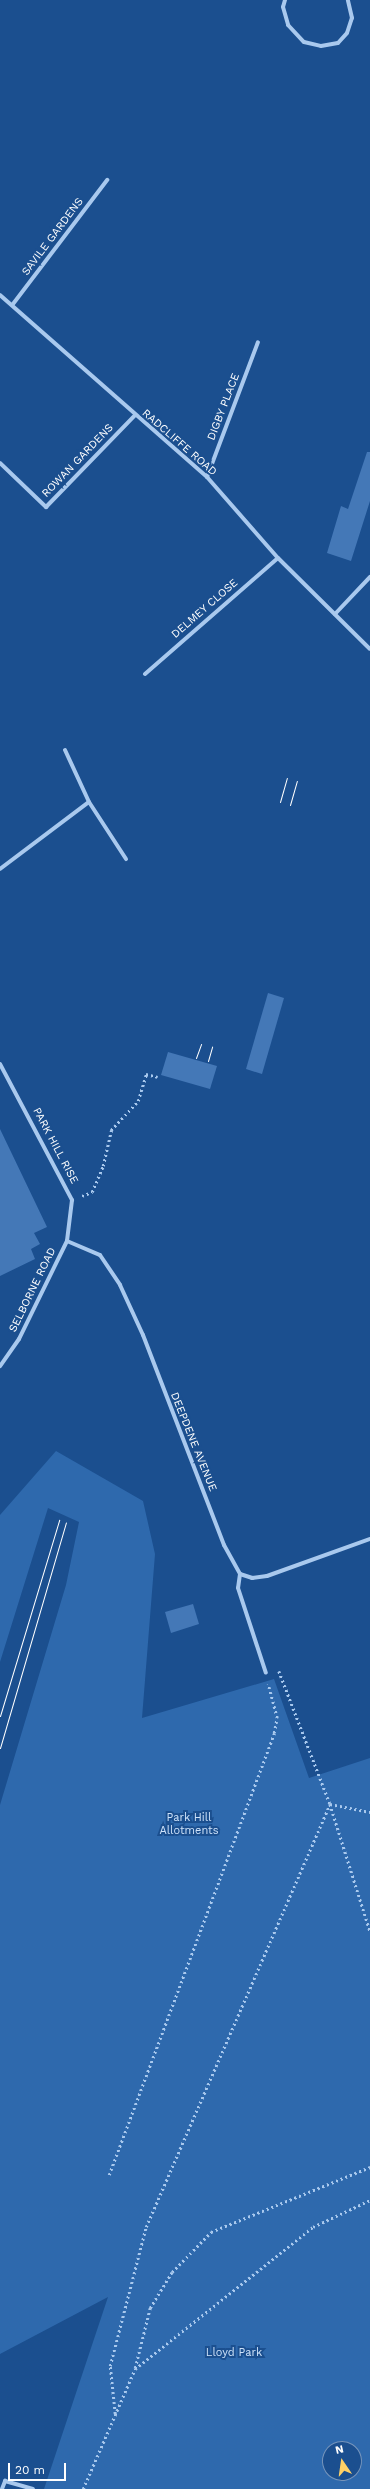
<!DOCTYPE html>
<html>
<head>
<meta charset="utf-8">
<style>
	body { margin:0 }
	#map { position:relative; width:370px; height:2489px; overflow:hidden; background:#1b4f8f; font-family:"Work Sans",sans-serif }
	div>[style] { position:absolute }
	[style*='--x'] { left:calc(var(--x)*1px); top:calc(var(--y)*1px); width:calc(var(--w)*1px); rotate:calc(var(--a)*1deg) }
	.green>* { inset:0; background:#2e69ad }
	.building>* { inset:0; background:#4478b7 }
	.path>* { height:2.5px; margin-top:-1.25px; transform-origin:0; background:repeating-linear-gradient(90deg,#a9c9ee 0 2px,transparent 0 5px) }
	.minor>* { height:4px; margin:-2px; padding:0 2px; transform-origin:2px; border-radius:2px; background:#a9c9ee }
	.tram>* { height:1px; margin:-0.5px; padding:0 0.5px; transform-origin:0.5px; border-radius:0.5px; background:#fff }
	span { translate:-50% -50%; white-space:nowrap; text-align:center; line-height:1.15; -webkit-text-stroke:4px #1b4f8f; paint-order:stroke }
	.street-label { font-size:11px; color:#fff }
	.park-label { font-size:11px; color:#cfe3fa }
	.north { position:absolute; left:322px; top:2441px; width:40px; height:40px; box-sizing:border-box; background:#1b4f8f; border:1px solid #7695bc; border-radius:50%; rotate:347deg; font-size:11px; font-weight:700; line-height:16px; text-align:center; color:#fff }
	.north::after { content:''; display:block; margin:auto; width:14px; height:18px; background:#ffd166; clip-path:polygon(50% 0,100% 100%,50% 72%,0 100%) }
	.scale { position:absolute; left:8px; top:2463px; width:58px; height:18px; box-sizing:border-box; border:2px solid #fff; border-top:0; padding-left:5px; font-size:12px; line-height:14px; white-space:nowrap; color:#fff; -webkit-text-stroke:3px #1b4f8f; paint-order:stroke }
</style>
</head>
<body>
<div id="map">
	<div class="green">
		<i style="clip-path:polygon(evenodd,56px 1451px,143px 1501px,155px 1554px,142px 1718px,274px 1679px,309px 1778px,370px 1758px,370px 2489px,44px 2489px,108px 2297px,0 2354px,0 1805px,66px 1585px,79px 1522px,48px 1508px,0 1662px,0 1515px,56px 1451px,330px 2449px,354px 2449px,354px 2473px,330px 2473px,330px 2449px)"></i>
	</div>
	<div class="building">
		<i style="clip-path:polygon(367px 452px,370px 452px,370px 501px,351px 561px,327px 553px,341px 506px,348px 509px)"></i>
		<i style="clip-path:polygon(268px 993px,284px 998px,262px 1074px,246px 1069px)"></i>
		<i style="clip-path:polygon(168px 1052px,217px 1066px,210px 1089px,161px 1075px)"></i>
		<i style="clip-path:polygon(0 1129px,47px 1227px,34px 1233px,40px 1244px,31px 1249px,35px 1259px,0 1276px)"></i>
		<i style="clip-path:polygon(193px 1604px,199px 1624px,171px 1633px,165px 1612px)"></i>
	</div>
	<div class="path">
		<i style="--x:82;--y:1196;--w:11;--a:-22"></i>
		<i style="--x:92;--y:1192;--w:28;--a:-67"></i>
		<i style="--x:103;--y:1166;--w:37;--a:-77"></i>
		<i style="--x:111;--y:1130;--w:40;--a:-47"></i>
		<i style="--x:138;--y:1101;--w:28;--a:-73"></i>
		<i style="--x:146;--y:1074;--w:12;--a:14"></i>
		<i style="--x:279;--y:1671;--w:142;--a:69"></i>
		<i style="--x:330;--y:1804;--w:133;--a:72.5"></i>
		<i style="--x:330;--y:1804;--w:41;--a:11.3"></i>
		<i style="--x:109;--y:2175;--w:472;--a:-69.5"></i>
		<i style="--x:274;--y:1733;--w:15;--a:-79"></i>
		<i style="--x:277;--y:1718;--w:35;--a:-105"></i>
		<i style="--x:135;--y:2368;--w:62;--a:-76"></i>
		<i style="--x:150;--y:2308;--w:42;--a:-58.6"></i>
		<i style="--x:172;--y:2272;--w:56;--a:-45.7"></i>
		<i style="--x:211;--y:2232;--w:172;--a:-22.2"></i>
		<i style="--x:115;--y:2414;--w:48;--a:-95.9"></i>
		<i style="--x:110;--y:2366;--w:144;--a:-75.5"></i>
		<i style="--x:146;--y:2227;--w:461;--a:-66.5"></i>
		<i style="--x:83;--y:2489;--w:131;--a:-66.6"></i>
		<i style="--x:135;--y:2369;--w:228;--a:-38.6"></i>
		<i style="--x:313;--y:2227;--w:63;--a:-25.3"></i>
	</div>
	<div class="minor">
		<i style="--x:285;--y:0;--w:7;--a:106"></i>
		<i style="--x:283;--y:7;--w:19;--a:74"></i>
		<i style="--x:288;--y:25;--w:23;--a:47"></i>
		<i style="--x:304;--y:42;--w:17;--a:13"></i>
		<i style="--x:321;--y:46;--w:17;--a:-10"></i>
		<i style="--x:338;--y:43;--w:13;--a:-48"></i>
		<i style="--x:347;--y:33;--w:16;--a:-72"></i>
		<i style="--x:352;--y:18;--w:18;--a:-103"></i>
		<i style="--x:0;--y:295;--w:276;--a:41.3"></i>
		<i style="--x:207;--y:477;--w:108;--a:48.8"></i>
		<i style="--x:278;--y:558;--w:129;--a:44.7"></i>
		<i style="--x:13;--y:304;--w:156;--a:-52.8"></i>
		<i style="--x:0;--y:463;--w:64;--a:43.7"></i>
		<i style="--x:46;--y:507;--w:128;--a:-45.9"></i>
		<i style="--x:207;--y:477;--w:144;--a:-69.3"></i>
		<i style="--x:335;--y:614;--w:51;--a:-46.6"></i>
		<i style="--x:145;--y:674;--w:176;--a:-41.1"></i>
		<i style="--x:65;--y:750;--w:57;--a:65.2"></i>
		<i style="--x:89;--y:802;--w:68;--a:57"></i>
		<i style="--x:0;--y:869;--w:111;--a:-37"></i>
		<i style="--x:0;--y:1064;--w:154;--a:62.1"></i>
		<i style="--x:72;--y:1200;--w:41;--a:97"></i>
		<i style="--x:67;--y:1241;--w:109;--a:116.1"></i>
		<i style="--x:19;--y:1339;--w:33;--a:125"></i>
		<i style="--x:67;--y:1241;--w:36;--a:23"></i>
		<i style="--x:100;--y:1255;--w:36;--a:56"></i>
		<i style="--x:120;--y:1285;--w:55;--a:65.3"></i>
		<i style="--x:143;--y:1335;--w:225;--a:68.9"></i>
		<i style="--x:224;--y:1545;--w:33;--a:61"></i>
		<i style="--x:240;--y:1574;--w:14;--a:98"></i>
		<i style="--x:238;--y:1588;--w:89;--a:71.8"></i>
		<i style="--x:240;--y:1574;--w:13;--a:18"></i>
		<i style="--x:252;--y:1578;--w:15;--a:-8"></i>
		<i style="--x:267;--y:1576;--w:109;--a:-19.8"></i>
		<i style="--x:2;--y:2489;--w:9;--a:-69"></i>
		<i style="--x:5;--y:2481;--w:29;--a:16"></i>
	</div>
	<div class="tram">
		<i style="--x:280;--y:802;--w:25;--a:-74"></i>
		<i style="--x:290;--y:805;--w:25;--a:-74"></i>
		<i style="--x:196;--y:1058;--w:15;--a:-70"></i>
		<i style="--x:208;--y:1061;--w:15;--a:-74"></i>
		<i style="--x:0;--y:1716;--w:205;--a:-73.2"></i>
		<i style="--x:0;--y:1748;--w:235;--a:-73.7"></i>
	</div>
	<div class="street-label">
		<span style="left:53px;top:237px;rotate:-53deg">SAVILE GARDENS</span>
		<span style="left:224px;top:407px;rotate:-69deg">DIGBY PLACE</span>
		<span style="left:179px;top:443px;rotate:41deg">RADCLIFFE ROAD</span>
		<span style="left:78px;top:461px;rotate:-46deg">ROWAN GARDENS</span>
		<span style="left:205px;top:609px;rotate:-41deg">DELMEY CLOSE</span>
		<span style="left:55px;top:1146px;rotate:62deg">PARK HILL RISE</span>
		<span style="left:33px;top:1290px;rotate:-64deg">SELBORNE ROAD</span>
		<span style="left:193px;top:1442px;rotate:68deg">DEEPDENE AVENUE</span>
	</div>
	<div class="park-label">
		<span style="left:189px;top:1825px">Park Hill<br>Allotments</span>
		<span style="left:234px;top:2353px">Lloyd Park</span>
	</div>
	<div class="north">N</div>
	<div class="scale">20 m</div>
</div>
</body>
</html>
